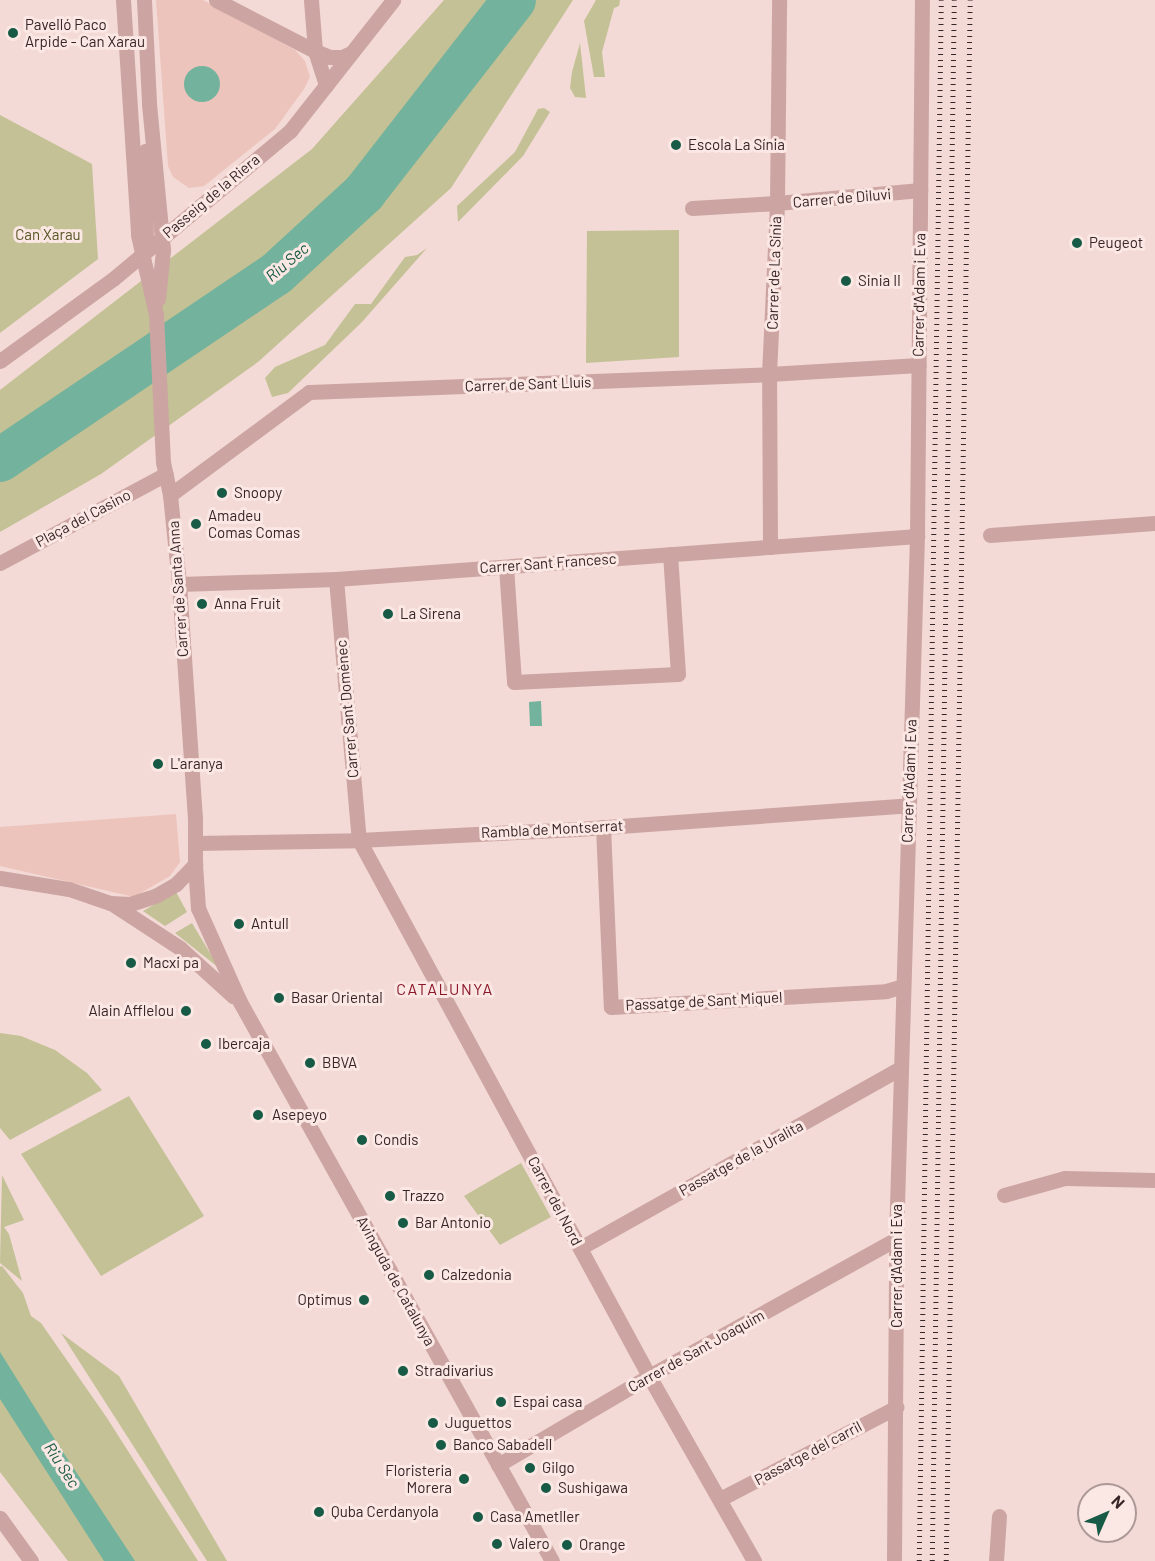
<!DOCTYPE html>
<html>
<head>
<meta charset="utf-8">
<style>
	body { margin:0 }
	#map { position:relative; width:1155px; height:1561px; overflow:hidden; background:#f3dad6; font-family:Barlow,sans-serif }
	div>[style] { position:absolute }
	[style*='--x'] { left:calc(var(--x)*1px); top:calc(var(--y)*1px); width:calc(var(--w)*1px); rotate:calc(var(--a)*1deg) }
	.green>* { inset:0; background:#c3c195 }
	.plaza>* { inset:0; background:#edc4bc }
	.water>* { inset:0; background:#73b29d }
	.round { border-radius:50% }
	.river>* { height:44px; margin:-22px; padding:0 22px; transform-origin:22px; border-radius:22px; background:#73b29d }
	.minor>* { height:15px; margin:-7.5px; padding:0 7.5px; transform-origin:7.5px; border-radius:7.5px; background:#cca5a2 }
	.rail>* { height:4.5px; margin-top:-2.25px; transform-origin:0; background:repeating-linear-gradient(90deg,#362526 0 1.5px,transparent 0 6px) }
	.dots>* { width:16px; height:16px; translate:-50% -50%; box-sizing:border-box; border:3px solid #fbe7e3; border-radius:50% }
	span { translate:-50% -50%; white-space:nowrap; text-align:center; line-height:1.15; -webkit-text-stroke:6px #fbe7e3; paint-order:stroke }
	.poi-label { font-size:15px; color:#362526 }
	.left { translate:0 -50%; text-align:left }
	.right { translate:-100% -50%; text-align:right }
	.street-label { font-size:15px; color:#362526 }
	.park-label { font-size:15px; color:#565526 }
	.water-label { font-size:16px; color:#175a45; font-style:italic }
	.neighbourhood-label { font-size:16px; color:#8b1728; letter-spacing:1.5px }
	.north { position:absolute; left:1077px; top:1483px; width:60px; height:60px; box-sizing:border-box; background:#fbe7e3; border:2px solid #ac9997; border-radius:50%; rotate:45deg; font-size:16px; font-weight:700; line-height:24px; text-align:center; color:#362526 }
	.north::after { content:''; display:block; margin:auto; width:21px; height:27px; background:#175a45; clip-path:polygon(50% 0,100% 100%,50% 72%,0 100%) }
</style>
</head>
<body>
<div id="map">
	<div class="green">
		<i style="clip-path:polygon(444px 0,573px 0,451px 188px,258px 362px,101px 474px,0 532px,0 390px,312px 149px)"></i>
		<i style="clip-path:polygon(596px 0,620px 0,619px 6px,614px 8px,602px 52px,605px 77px,594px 77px,584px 21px)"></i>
		<i style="clip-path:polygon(580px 43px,586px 98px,575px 97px,570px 88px,572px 72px)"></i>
		<i style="clip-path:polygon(544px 108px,550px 112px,523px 156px,458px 222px,457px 206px,515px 152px,538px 109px)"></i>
		<i style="clip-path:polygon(0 115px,92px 164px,98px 259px,0 333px)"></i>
		<i style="clip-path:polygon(679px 230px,679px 357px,586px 363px,587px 231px)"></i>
		<i style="clip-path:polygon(427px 248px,362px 322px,288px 393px,272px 397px,265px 378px,275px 367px,325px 345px,355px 304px,371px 304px,405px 257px,417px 255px)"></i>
		<i style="clip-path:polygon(176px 892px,187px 912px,165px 926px,143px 911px)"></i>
		<i style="clip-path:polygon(192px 923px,219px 968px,175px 933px)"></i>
		<i style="clip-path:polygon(0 1033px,21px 1036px,55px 1050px,87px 1073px,102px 1090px,10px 1140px,0 1128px)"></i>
		<i style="clip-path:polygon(129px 1096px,204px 1216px,101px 1276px,21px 1154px)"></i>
		<i style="clip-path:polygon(521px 1163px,551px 1217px,500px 1245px,464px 1196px)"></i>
		<i style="clip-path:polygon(2px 1175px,24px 1220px,4px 1227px,9px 1234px,22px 1281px,0 1263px)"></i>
		<i style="clip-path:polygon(2px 1266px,23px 1293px,31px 1316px,41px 1323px,107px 1418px,198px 1561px,68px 1561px,0 1472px,0 1267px)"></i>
		<i style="clip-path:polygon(61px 1333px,119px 1376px,227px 1561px,207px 1561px)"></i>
	</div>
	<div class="plaza">
		<i style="clip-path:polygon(156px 0,203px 0,295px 50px,305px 61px,310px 77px,304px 89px,275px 129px,204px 186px,189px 188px,173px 177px,168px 166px)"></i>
		<i style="clip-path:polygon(176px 814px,180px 862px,170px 876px,134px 897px,0 866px,0 827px)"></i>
	</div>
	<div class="water">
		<i class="round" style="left:184px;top:66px;width:36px;height:36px"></i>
		<i style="clip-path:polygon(125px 361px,143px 362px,126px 392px,0 478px,0 443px)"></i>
		<i style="clip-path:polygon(541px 701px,542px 726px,530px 726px,529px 702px)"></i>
		<i style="clip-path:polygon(0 1352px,57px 1443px,135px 1561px,104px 1561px,0 1399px)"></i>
	</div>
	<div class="river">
		<i style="--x:0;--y:460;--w:333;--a:-34"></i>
		<i style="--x:276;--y:274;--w:120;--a:-42.6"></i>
		<i style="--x:364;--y:193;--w:244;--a:-52.1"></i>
	</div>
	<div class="minor">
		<i style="--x:123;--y:0;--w:235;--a:86.3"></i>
		<i style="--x:138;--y:235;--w:81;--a:77.2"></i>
		<i style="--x:156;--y:314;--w:148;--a:87.3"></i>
		<i style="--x:163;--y:462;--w:34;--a:78"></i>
		<i style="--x:170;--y:495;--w:89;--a:84.2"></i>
		<i style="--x:179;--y:584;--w:235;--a:86.1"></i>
		<i style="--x:195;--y:818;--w:46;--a:90"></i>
		<i style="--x:195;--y:864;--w:44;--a:86.1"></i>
		<i style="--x:198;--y:908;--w:103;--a:65.9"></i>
		<i style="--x:240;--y:1002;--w:640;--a:60.83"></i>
		<i style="--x:144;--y:0;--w:104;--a:87.2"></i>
		<i style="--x:149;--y:104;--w:147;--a:84.5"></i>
		<i style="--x:163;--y:250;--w:49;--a:95.8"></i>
		<i style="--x:216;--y:0;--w:111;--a:27.3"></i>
		<i style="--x:315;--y:51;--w:36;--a:72"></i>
		<i style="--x:311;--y:0;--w:51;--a:85.5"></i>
		<i style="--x:315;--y:51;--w:16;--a:22"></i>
		<i style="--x:330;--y:57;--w:12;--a:0"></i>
		<i style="--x:342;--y:57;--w:10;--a:-24"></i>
		<i style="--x:145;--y:151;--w:90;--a:89.4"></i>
		<i style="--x:692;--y:208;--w:85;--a:-3.4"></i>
		<i style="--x:777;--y:203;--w:144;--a:-5.2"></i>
		<i style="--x:0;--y:361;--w:140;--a:-36"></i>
		<i style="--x:113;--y:279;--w:231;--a:-39.9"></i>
		<i style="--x:290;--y:131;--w:167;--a:-51.8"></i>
		<i style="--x:170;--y:495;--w:173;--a:-36.5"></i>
		<i style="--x:309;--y:392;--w:460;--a:-2.2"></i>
		<i style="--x:769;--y:374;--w:150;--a:-3.4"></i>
		<i style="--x:990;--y:535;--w:165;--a:-4.2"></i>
		<i style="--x:770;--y:547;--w:173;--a:-90.3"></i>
		<i style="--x:769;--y:374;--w:171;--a:-87.3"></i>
		<i style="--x:777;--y:203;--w:203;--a:-89.4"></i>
		<i style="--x:0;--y:563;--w:188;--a:-28.2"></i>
		<i style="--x:506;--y:567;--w:115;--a:86"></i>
		<i style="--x:514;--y:682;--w:164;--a:-2.8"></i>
		<i style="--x:678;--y:674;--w:120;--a:-93.8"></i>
		<i style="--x:336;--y:579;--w:262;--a:85"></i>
		<i style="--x:359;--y:840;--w:609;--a:61.58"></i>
		<i style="--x:649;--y:1376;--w:213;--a:60.4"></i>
		<i style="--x:179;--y:584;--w:157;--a:-1.8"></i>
		<i style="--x:336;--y:579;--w:583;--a:-4.23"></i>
		<i style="--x:603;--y:827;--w:180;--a:87.5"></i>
		<i style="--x:611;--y:1007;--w:275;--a:-3.3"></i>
		<i style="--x:886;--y:991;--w:18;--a:-16"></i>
		<i style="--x:195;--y:843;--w:164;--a:-1"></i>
		<i style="--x:359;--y:840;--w:219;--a:-2.9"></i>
		<i style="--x:578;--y:829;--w:332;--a:-4.1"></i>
		<i style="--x:0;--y:878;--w:70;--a:9.1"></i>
		<i style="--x:69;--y:889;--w:43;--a:18.9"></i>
		<i style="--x:110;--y:903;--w:20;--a:3"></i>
		<i style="--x:130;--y:904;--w:28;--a:-18"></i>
		<i style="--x:157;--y:895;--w:22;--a:-30"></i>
		<i style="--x:176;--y:884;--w:28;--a:-46"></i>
		<i style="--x:114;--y:905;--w:79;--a:33.1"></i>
		<i style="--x:180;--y:948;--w:72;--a:42.2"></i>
		<i style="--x:1004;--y:1195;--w:63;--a:-15.6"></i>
		<i style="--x:1065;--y:1178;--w:90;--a:1.3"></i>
		<i style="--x:580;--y:1248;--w:368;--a:-29.3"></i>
		<i style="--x:498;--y:1465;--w:175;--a:-30.5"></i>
		<i style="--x:649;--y:1376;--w:282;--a:-29"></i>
		<i style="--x:720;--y:1499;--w:199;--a:-27.5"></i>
		<i style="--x:0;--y:1518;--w:53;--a:54.2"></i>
		<i style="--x:894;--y:1561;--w:322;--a:-89.6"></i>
		<i style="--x:896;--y:1239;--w:703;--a:-88.29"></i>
		<i style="--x:917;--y:536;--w:536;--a:-89.47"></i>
		<i style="--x:996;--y:1561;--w:45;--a:-86.2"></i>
	</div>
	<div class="rail">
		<i style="--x:919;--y:1561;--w:1561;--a:-89.19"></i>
		<i style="--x:932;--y:1561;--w:1561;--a:-89.19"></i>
		<i style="--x:946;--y:1561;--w:1561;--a:-89.12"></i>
	</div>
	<div class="dots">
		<i style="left:13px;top:33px;background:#175a45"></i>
		<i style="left:676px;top:145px;background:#175a45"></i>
		<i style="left:1077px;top:243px;background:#175a45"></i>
		<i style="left:846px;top:281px;background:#175a45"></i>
		<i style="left:222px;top:493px;background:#175a45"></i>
		<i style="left:196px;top:524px;background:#175a45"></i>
		<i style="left:202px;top:604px;background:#175a45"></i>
		<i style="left:388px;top:614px;background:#175a45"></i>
		<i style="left:158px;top:764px;background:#175a45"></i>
		<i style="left:239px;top:924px;background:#175a45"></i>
		<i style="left:131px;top:963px;background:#175a45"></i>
		<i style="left:279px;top:998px;background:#175a45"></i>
		<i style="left:186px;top:1011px;background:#175a45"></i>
		<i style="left:206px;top:1044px;background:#175a45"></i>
		<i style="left:310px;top:1063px;background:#175a45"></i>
		<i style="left:258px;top:1115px;background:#175a45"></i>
		<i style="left:362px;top:1140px;background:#175a45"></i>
		<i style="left:390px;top:1196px;background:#175a45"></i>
		<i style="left:403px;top:1223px;background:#175a45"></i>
		<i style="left:429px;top:1275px;background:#175a45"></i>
		<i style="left:364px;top:1300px;background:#175a45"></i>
		<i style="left:403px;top:1371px;background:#175a45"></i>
		<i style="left:501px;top:1402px;background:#175a45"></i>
		<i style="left:433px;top:1423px;background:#175a45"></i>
		<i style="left:441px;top:1445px;background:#175a45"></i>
		<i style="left:530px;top:1468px;background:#175a45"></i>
		<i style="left:464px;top:1479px;background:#175a45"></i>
		<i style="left:546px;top:1488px;background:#175a45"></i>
		<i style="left:319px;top:1512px;background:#175a45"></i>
		<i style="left:478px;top:1517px;background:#175a45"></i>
		<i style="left:497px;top:1544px;background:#175a45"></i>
		<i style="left:567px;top:1545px;background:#175a45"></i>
	</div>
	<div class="poi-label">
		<span class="left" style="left:25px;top:33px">Pavelló Paco<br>Arpide - Can Xarau</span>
		<span class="left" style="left:688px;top:145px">Escola La Sínia</span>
		<span class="left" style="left:1089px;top:243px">Peugeot</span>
		<span class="left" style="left:858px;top:281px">Sinia II</span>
		<span class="left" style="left:234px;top:493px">Snoopy</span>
		<span class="left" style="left:208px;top:524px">Amadeu<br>Comas Comas</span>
		<span class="left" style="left:214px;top:604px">Anna Fruit</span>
		<span class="left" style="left:400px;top:614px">La Sirena</span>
		<span class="left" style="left:170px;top:764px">L'aranya</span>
		<span class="left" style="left:251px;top:924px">Antull</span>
		<span class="left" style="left:143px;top:963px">Macxi pa</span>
		<span class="left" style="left:291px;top:998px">Basar Oriental</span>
		<span class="right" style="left:174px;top:1011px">Alain Afflelou</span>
		<span class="left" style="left:218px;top:1044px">Ibercaja</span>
		<span class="left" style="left:322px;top:1063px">BBVA</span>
		<span class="left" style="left:272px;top:1115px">Asepeyo</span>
		<span class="left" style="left:374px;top:1140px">Condis</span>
		<span class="left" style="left:402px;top:1196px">Trazzo</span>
		<span class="left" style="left:415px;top:1223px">Bar Antonio</span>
		<span class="left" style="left:441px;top:1275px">Calzedonia</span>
		<span class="right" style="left:352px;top:1300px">Optimus</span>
		<span class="left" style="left:415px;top:1371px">Stradivarius</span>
		<span class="left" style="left:513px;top:1402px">Espai casa</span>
		<span class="left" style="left:445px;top:1423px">Juguettos</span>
		<span class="left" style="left:453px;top:1445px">Banco Sabadell</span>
		<span class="left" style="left:542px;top:1468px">Gilgo</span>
		<span class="right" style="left:452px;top:1479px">Floristeria<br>Morera</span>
		<span class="left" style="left:558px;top:1488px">Sushigawa</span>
		<span class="left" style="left:331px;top:1512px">Quba Cerdanyola</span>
		<span class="left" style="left:490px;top:1517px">Casa Ametller</span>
		<span class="left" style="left:509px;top:1544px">Valero</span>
		<span class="left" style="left:579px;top:1545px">Orange</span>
	</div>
	<div class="street-label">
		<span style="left:211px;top:196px;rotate:-40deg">Passeig de la Riera</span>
		<span style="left:842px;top:198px;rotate:-5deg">Carrer de Diluvi</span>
		<span style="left:774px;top:273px;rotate:-88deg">Carrer de La Sínia</span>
		<span style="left:919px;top:295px;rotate:-89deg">Carrer d'Adam i Eva</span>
		<span style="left:528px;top:384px;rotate:-2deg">Carrer de Sant Lluís</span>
		<span style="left:83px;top:518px;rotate:-28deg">Plaça del Casino</span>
		<span style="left:548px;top:563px;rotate:-4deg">Carrer Sant Francesc</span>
		<span style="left:178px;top:589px;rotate:-94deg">Carrer de Santa Anna</span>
		<span style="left:347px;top:709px;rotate:-95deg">Carrer Sant Domènec</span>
		<span style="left:909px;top:781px;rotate:-88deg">Carrer d'Adam i Eva</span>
		<span style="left:552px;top:829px;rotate:-3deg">Rambla de Montserrat</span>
		<span style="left:704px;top:1001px;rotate:-3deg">Passatge de Sant Miquel</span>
		<span style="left:741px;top:1158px;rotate:-29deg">Passatge de la Uralita</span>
		<span style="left:555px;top:1201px;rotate:62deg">Carrer del Nord</span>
		<span style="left:897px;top:1266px;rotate:-90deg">Carrer d'Adam i Eva</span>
		<span style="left:396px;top:1281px;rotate:61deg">Avinguda de Catalunya</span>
		<span style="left:696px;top:1351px;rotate:-29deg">Carrer de Sant Joaquim</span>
		<span style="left:808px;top:1453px;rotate:-28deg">Passatge del carril</span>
	</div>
	<div class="park-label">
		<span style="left:48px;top:235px">Can Xarau</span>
	</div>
	<div class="water-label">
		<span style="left:287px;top:262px;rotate:-40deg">Riu Sec</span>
		<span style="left:62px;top:1465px;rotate:57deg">Riu Sec</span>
	</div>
	<div class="neighbourhood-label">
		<span style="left:445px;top:989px">CATALUNYA</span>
	</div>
	<div class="north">N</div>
</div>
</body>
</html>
